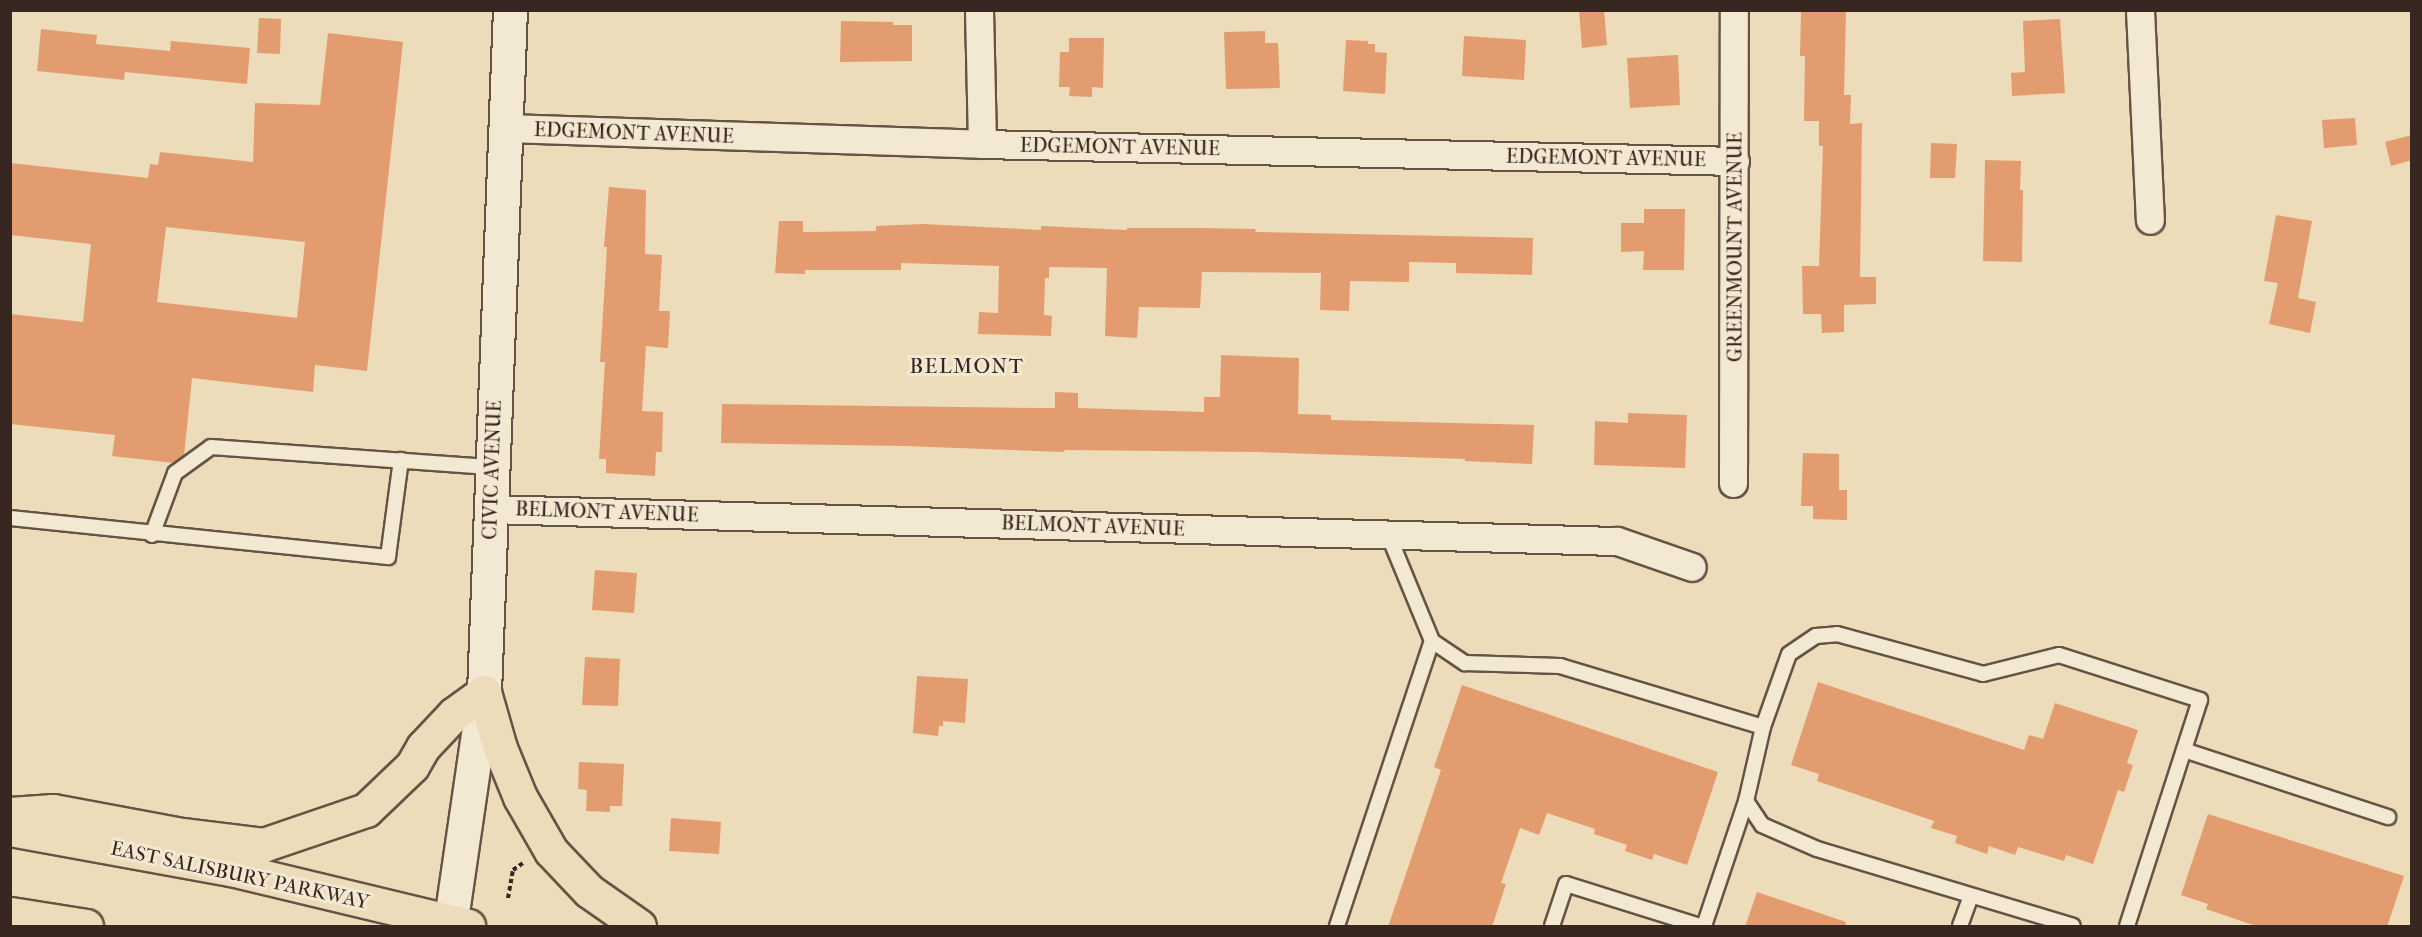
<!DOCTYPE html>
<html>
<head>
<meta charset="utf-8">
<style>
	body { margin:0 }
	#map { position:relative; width:2422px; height:937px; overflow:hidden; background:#ecdcb9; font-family:"IM FELL French Canon",serif }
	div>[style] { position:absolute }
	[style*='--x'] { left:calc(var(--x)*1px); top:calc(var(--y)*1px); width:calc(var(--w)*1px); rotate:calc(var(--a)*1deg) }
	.building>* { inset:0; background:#e39c70 }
	.path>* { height:4px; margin-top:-2px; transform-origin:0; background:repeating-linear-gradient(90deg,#382720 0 4.5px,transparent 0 7.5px) }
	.roads { filter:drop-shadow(2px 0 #655446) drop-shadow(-2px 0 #655446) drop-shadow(0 2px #655446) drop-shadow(0 -2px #655446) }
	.lane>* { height:14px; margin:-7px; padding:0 7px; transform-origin:7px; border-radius:7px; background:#f3e8d2 }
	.street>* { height:27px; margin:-13.5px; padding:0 13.5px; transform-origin:13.5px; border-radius:13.5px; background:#f3e8d2 }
	.secondary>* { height:33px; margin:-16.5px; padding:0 16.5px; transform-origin:16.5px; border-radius:16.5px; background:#f3e8d2 }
	.primary>* { height:33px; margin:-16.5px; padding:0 16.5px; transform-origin:16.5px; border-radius:16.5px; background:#ecdcb9 }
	span { translate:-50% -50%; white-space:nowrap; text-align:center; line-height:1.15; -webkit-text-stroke:6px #f3e8d2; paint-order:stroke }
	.street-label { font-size:20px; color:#382720 }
	.neighbourhood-label { font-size:21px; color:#382720; letter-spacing:1.5px }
	.frame { position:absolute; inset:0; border:12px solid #382720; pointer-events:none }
</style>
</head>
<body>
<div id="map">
	<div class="building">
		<i style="clip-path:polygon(1579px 10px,1604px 10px,1607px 45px,1582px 48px)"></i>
		<i style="clip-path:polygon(1801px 10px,1846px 10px,1844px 95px,1851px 95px,1850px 124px,1862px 123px,1860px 277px,1876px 277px,1876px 304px,1844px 305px,1844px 332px,1822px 333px,1821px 314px,1803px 314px,1802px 266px,1819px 266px,1823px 146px,1819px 146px,1819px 121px,1804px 121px,1805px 56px,1800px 56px)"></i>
		<i style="clip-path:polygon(259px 18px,281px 19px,280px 54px,257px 53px)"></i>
		<i style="clip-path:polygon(2060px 19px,2065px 93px,2012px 96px,2011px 73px,2025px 72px,2023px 21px)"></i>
		<i style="clip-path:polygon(841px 21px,893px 22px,893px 25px,912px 25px,912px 61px,840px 62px)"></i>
		<i style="clip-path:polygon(41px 29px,97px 35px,96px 44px,170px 51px,171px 41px,250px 48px,247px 84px,125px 72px,124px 80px,37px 71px)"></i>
		<i style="clip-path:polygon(1265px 31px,1265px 43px,1278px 43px,1280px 88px,1226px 89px,1224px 32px)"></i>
		<i style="clip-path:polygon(evenodd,328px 33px,403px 42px,367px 371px,315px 365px,313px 392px,192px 378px,184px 456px,174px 463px,112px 456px,115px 435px,10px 424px,10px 314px,83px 322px,91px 244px,10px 235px,10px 163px,148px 178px,150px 164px,158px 165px,160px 152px,253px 162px,255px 103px,320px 105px,328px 33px,166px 227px,305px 242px,297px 318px,157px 302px,166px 227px)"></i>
		<i style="clip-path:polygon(1464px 36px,1526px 40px,1524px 80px,1462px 76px)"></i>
		<i style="clip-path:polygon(1069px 38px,1104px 38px,1103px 88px,1092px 87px,1092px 97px,1069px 96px,1070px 87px,1059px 87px,1060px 52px,1069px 52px)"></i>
		<i style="clip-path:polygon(1346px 40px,1368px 41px,1368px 44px,1375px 44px,1375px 52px,1387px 53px,1385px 94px,1343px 91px)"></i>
		<i style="clip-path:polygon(1678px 55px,1680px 105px,1630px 108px,1627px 58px)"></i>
		<i style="clip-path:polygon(2355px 118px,2357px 145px,2324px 148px,2322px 120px)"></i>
		<i style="clip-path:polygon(2412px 135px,2412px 160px,2391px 166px,2385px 142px)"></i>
		<i style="clip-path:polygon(1931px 143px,1957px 144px,1955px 178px,1930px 178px)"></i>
		<i style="clip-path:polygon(1985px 160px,2021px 161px,2020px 190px,2023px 190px,2022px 262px,1983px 261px)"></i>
		<i style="clip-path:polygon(609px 187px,646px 190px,645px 254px,662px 255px,659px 311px,670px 311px,668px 348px,646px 346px,642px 411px,663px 412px,662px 452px,656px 452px,655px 476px,606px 473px,606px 459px,599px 459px,605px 362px,600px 362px,607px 247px,604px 247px)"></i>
		<i style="clip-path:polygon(1644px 209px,1685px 209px,1684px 270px,1643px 270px,1644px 251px,1621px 252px,1621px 223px,1644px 223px)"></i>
		<i style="clip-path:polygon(2276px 215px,2312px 221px,2298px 298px,2316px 302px,2310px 333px,2269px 324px,2278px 283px,2264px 281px)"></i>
		<i style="clip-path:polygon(779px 221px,803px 221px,803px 232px,876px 231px,876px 226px,923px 224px,1041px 230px,1041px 226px,1127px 230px,1127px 228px,1200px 228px,1256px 229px,1255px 232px,1533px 238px,1532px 275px,1456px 273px,1456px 263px,1409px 262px,1409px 282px,1350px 281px,1349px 311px,1320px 310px,1321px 273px,1202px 272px,1200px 308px,1139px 307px,1137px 338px,1105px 336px,1107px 268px,1049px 267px,1049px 278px,1045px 278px,1044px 315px,1052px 316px,1051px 336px,978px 334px,979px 312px,998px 313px,999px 266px,901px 263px,901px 270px,805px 270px,805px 274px,775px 273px)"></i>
		<i style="clip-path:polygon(1221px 355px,1299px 358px,1298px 414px,1331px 415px,1331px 420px,1534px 425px,1532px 464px,1465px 461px,1465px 459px,1256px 452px,1065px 450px,1064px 452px,904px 446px,721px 443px,722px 404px,1043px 408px,1055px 408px,1055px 392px,1078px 393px,1078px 408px,1204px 412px,1204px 397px,1220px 397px)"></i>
		<i style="clip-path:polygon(1628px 413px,1687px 415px,1685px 468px,1594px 465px,1595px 421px,1628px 423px)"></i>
		<i style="clip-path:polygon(1803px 453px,1839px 454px,1839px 490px,1847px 490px,1847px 520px,1813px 519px,1813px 506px,1801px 506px)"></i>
		<i style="clip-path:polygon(595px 570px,637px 573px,634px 613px,592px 610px)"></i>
		<i style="clip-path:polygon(585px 657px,620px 659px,618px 706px,582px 705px)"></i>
		<i style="clip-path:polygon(917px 676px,968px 679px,965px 723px,943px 721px,943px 726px,939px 726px,938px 736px,913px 733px)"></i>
		<i style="clip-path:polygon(1818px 682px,2024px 750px,2029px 735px,2043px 739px,2055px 703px,2138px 730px,2127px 763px,2133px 765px,2124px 792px,2118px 790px,2093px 864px,2066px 855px,2064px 861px,2018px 847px,2015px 855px,1989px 846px,1987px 854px,1955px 843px,1957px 836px,1931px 828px,1934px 821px,1817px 781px,1819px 774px,1791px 765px)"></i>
		<i style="clip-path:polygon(1462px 685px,1718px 772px,1687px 865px,1654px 854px,1652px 860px,1625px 851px,1627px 845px,1594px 834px,1595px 829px,1547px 813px,1539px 835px,1520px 828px,1501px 883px,1506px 884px,1492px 927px,1388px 927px,1441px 770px,1434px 767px)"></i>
		<i style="clip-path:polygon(579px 762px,624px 764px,622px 806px,610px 806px,610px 812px,586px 811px,587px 790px,578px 789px)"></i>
		<i style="clip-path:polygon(2208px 814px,2404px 876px,2387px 927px,2259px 927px,2206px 909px,2208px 904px,2181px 895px)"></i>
		<i style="clip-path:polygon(671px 818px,721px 822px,719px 854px,669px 851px)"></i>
		<i style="clip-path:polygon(1757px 892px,1846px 922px,1845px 927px,1745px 927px)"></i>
	</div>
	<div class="path">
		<i style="--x:508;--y:898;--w:28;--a:-80"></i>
		<i style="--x:513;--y:870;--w:12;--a:-35"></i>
	</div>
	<div class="roads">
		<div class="lane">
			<i style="--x:10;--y:518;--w:380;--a:5.9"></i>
			<i style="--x:388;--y:557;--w:98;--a:-82.4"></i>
			<i style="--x:1388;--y:534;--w:116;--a:67.6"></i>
			<i style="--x:1432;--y:641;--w:40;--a:34"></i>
			<i style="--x:1465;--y:663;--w:95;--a:1.8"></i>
			<i style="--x:1560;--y:666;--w:212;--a:16.7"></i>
			<i style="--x:1763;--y:727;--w:76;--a:102.9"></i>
			<i style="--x:1746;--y:801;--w:29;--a:56"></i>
			<i style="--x:1762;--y:825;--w:60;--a:23.6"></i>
			<i style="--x:1817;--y:849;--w:267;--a:16.7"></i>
			<i style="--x:152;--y:535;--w:66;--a:-69.6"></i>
			<i style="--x:175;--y:473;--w:44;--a:-35.8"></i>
			<i style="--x:211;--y:447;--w:282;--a:4.1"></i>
			<i style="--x:1763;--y:727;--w:77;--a:-70.4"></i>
			<i style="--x:1789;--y:654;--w:32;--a:-34"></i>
			<i style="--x:1816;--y:636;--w:21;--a:-5"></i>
			<i style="--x:1837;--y:634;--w:151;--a:15.3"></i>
			<i style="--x:1983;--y:674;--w:78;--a:-14"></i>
			<i style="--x:2059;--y:655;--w:148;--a:17.7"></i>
			<i style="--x:2200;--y:700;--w:237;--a:107.9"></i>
			<i style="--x:2184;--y:750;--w:215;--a:18.2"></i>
			<i style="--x:1337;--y:926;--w:300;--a:-71.6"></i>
			<i style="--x:1552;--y:926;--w:44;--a:-71.6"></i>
			<i style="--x:1566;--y:884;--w:140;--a:17.4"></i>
			<i style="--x:1704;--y:926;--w:132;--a:-71.4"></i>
			<i style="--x:1960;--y:926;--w:32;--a:-70"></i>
		</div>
		<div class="street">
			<i style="--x:979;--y:10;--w:134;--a:88.7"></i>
			<i style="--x:2140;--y:10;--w:210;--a:87.3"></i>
			<i style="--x:505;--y:128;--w:477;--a:1.9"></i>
			<i style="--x:982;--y:144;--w:753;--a:1.29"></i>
			<i style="--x:1733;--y:483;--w:473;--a:-89.9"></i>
			<i style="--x:490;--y:509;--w:1127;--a:1.63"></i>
			<i style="--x:1617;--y:541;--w:79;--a:19.1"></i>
		</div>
		<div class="secondary">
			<i style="--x:450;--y:926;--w:236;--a:-81.7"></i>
			<i style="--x:484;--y:692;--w:682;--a:-87.82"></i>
		</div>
		<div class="primary">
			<i style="--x:10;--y:814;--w:43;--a:-4"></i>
			<i style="--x:53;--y:811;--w:131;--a:10.5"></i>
			<i style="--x:182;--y:835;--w:82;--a:7"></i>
			<i style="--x:263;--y:845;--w:109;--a:-18.8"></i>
			<i style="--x:366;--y:810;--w:64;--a:-43.7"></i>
			<i style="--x:412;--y:766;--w:22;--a:-60"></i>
			<i style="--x:423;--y:747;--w:45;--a:-46.8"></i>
			<i style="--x:454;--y:714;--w:37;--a:-36"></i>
			<i style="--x:484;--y:692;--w:58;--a:74.1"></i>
			<i style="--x:500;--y:748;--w:53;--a:67.8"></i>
			<i style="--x:520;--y:797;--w:62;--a:60.1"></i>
			<i style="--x:551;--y:851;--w:55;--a:46.5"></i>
			<i style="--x:589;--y:891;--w:61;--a:35"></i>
			<i style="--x:10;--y:829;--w:225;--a:10.3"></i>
			<i style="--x:231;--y:869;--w:244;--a:13.5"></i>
			<i style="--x:10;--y:914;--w:77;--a:9"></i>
		</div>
	</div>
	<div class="street-label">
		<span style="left:634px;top:133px;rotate:2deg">EDGEMONT AVENUE</span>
		<span style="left:1120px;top:147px;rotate:1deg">EDGEMONT AVENUE</span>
		<span style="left:1606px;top:158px;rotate:1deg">EDGEMONT AVENUE</span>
		<span style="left:1735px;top:247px;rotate:-90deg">GREENMOUNT AVENUE</span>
		<span style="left:492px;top:470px;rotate:-88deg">CIVIC AVENUE</span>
		<span style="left:607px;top:512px;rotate:2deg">BELMONT AVENUE</span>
		<span style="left:1093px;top:526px;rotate:2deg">BELMONT AVENUE</span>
		<span style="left:240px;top:875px;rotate:12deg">EAST SALISBURY PARKWAY</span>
	</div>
	<div class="neighbourhood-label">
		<span style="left:967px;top:366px">BELMONT</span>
	</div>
	<div class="frame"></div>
</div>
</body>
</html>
